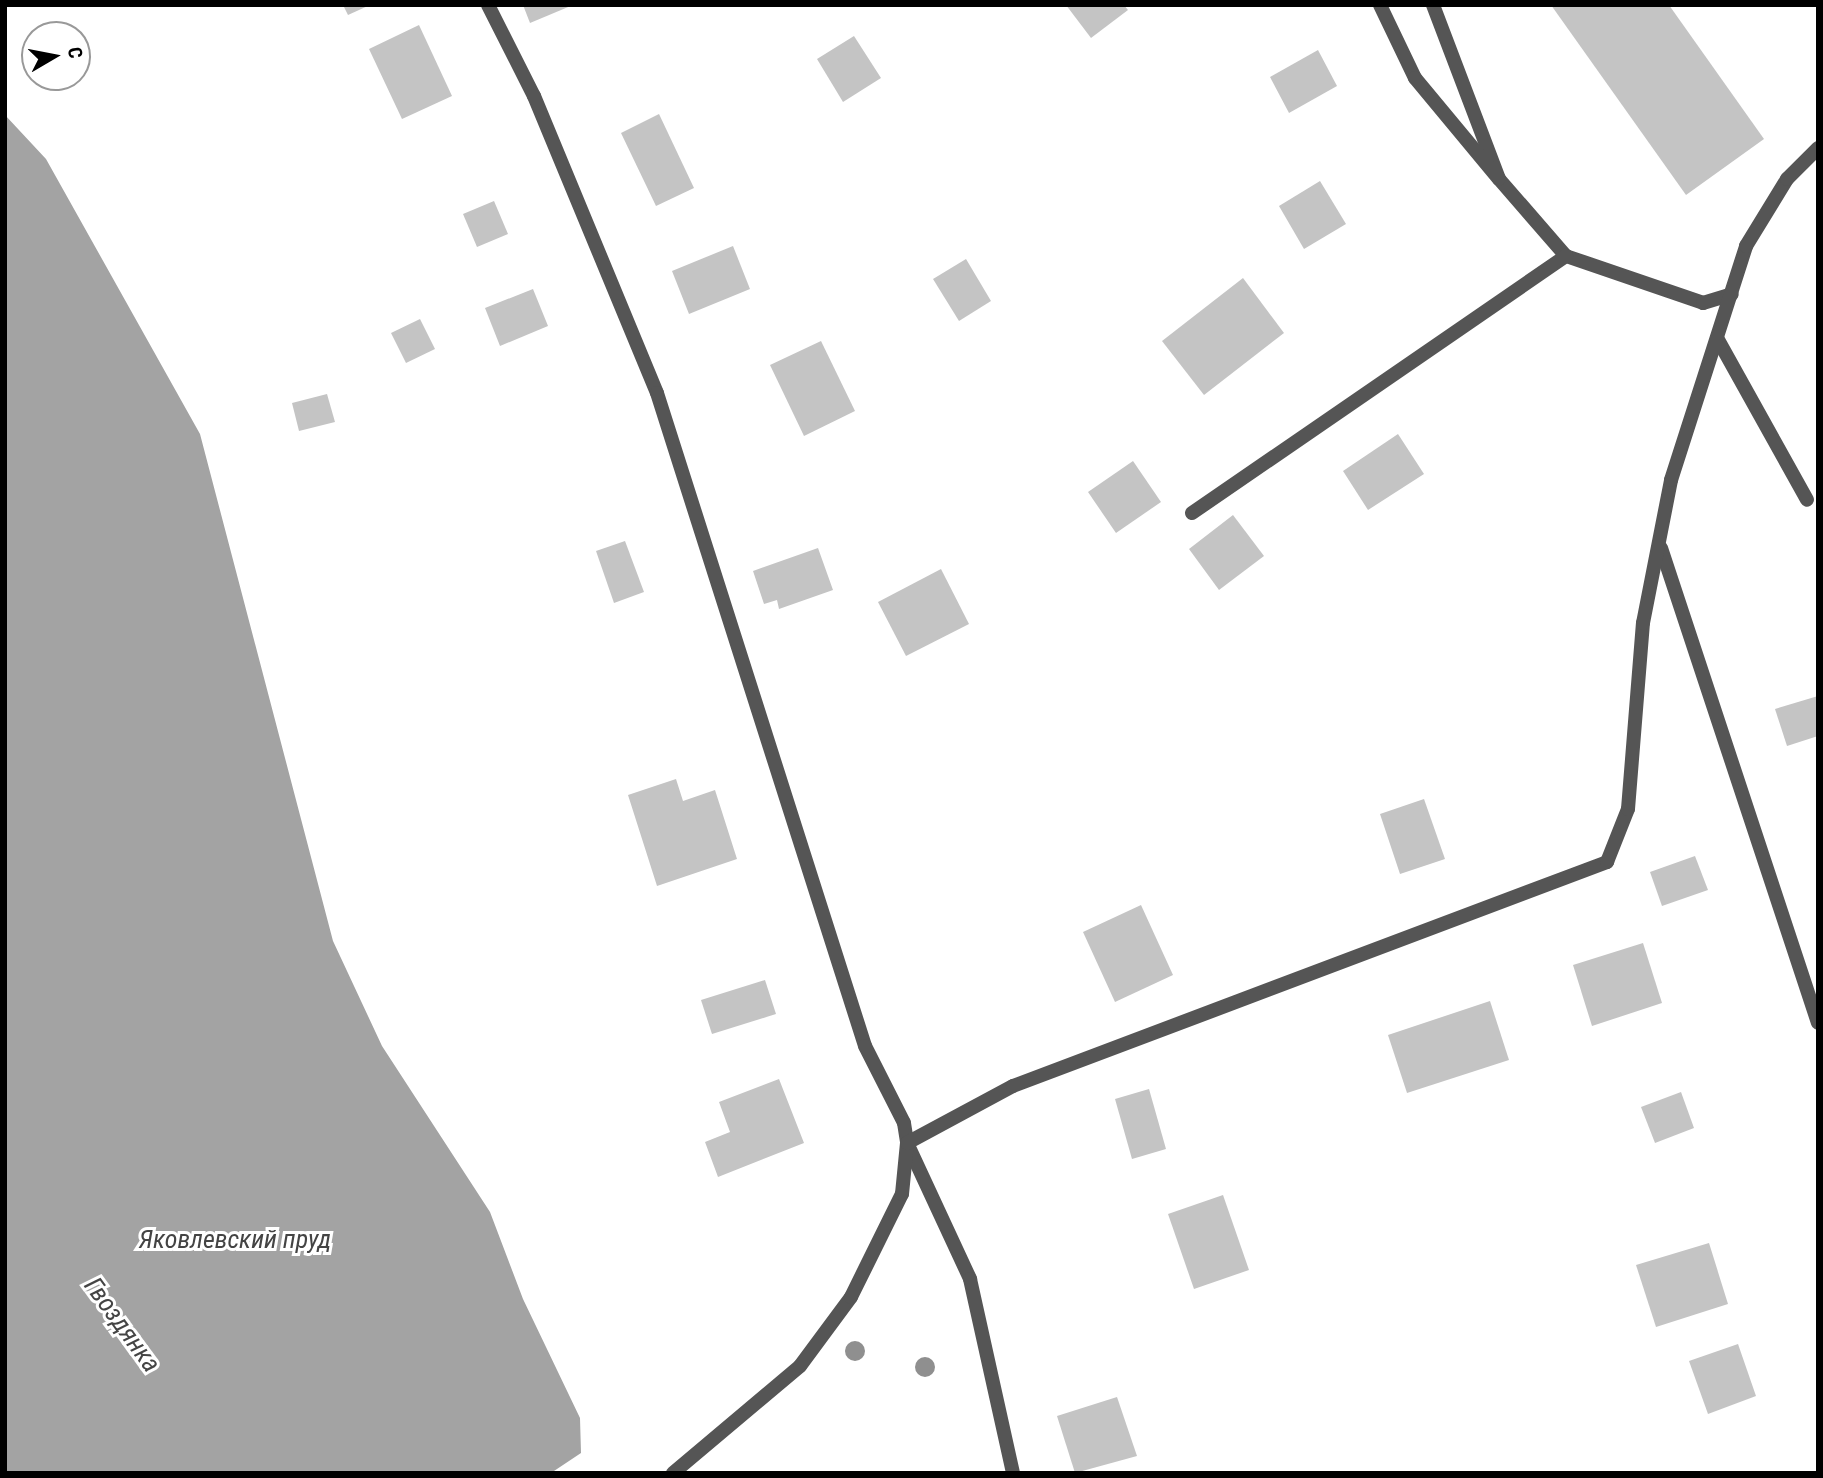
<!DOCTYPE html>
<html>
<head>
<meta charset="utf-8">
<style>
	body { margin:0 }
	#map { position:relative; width:1823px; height:1478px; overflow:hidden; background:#fff; font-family:"Roboto Condensed",sans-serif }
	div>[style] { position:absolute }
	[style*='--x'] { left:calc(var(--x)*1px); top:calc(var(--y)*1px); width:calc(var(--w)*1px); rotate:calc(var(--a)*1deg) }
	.water>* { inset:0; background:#a3a3a3 }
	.building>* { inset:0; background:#c4c4c4 }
	.lane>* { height:14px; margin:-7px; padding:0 7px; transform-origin:7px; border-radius:7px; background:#555 }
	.street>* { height:14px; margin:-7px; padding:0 7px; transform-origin:7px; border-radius:7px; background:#555 }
	.trees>* { width:20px; height:20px; margin:-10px; border-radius:50%; background:#8f8f8f }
	span { translate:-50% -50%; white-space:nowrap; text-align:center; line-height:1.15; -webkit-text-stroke:6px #fff; paint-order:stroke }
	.water-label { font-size:26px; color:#444; font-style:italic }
	.frame { position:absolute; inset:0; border:7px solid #000; pointer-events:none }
	.north { position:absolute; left:21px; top:21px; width:70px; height:70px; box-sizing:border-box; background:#fff; border:2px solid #999; border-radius:50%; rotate:80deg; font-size:19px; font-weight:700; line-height:28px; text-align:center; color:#000 }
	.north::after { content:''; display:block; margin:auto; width:24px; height:32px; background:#000; clip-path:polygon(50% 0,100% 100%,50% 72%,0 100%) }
</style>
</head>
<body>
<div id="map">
	<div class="water">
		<i style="clip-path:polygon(5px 115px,46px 159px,200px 434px,333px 941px,382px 1046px,490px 1212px,523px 1299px,580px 1418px,581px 1453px,551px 1473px,5px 1473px)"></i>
	</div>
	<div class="building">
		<i style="clip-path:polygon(343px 5px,370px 5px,348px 15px)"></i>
		<i style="clip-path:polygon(523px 5px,573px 5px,530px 23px)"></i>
		<i style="clip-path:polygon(1066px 5px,1124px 5px,1128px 10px,1091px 38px)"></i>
		<i style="clip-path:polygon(1551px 5px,1669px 5px,1764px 139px,1686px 195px)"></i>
		<i style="clip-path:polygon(419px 25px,452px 96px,402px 119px,369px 49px)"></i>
		<i style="clip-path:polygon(854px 36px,881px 78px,843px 102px,817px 59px)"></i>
		<i style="clip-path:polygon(1318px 50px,1337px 86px,1289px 113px,1270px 77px)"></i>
		<i style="clip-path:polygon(659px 114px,694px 188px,656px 206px,621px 133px)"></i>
		<i style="clip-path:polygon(1320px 181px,1346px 224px,1304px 249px,1279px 206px)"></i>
		<i style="clip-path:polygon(494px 201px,508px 234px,477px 247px,463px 214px)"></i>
		<i style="clip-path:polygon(733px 246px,750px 289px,689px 314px,672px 271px)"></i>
		<i style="clip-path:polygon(966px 259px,991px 301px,959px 321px,933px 279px)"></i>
		<i style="clip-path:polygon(1243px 278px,1284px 333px,1204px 395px,1162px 341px)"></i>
		<i style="clip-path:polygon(533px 289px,548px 326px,500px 346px,485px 308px)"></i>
		<i style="clip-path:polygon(420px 319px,435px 349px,406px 363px,391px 333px)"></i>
		<i style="clip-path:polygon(821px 341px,855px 411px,804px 436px,770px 365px)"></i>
		<i style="clip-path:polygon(327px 394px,335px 422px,299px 431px,292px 403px)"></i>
		<i style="clip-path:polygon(1398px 434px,1424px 474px,1368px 510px,1343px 471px)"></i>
		<i style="clip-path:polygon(1133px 461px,1161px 502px,1116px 533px,1088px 492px)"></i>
		<i style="clip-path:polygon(1233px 515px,1264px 556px,1219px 590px,1189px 549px)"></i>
		<i style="clip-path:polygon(625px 541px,644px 592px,614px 603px,596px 551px)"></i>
		<i style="clip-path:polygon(818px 548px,833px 590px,779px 609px,777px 600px,764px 604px,753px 571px)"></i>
		<i style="clip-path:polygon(941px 569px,969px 624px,906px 656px,878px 602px)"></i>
		<i style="clip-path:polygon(1818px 696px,1818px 736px,1787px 746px,1775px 709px)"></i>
		<i style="clip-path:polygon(676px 779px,683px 801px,715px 790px,737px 859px,657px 886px,628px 795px)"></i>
		<i style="clip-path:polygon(1424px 799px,1445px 859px,1400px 874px,1380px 814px)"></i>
		<i style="clip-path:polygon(1695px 856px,1708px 890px,1662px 906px,1650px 872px)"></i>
		<i style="clip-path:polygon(1141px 905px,1173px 975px,1115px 1002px,1083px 932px)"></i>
		<i style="clip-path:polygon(1643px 943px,1662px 1003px,1592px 1026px,1573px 965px)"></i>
		<i style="clip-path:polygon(765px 980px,776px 1014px,712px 1034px,701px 1000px)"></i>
		<i style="clip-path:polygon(1490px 1001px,1509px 1060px,1407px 1093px,1388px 1035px)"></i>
		<i style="clip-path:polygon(779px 1079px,804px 1143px,718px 1177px,705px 1142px,730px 1132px,719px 1102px)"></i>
		<i style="clip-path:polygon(1149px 1089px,1166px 1149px,1132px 1159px,1115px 1099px)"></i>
		<i style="clip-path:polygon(1681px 1092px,1694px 1128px,1655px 1143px,1641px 1107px)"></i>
		<i style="clip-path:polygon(1223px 1195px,1249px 1270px,1194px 1289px,1168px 1214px)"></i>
		<i style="clip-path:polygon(1709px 1243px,1728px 1304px,1656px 1327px,1636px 1265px)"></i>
		<i style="clip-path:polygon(1738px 1344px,1756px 1396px,1708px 1414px,1689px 1361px)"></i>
		<i style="clip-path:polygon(1117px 1397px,1137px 1456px,1075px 1473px,1057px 1416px)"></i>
	</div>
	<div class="lane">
		<i style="--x:1433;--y:5;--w:186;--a:69.2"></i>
		<i style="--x:1499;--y:179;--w:102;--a:49"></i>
		<i style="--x:1566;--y:256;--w:145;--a:18.9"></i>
		<i style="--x:1703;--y:303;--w:30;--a:-17"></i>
		<i style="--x:1717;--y:338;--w:185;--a:60.9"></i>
		<i style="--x:1192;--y:513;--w:454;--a:-34.5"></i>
		<i style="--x:1661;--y:548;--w:500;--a:71.71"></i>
	</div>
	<div class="street">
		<i style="--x:488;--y:5;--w:102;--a:63.2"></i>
		<i style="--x:534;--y:96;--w:321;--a:67.5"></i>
		<i style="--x:657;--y:393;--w:685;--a:72.33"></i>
		<i style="--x:865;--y:1046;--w:86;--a:63.1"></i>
		<i style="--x:904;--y:1123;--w:20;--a:81"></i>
		<i style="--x:907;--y:1143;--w:150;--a:65.1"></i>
		<i style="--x:970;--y:1279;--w:199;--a:77.5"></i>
		<i style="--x:1380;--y:5;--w:81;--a:64.4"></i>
		<i style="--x:1415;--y:78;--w:131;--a:50.3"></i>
		<i style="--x:673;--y:1473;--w:166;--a:-40.1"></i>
		<i style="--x:800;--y:1366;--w:86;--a:-53.5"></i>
		<i style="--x:851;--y:1297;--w:115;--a:-63.7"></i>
		<i style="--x:902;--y:1194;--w:51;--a:-84.4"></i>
		<i style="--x:907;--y:1143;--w:120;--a:-28.3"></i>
		<i style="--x:1013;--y:1086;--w:635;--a:-20.66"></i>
		<i style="--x:1607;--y:862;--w:57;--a:-68.4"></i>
		<i style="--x:1628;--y:809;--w:187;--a:-85.4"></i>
		<i style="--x:1643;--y:623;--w:146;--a:-78.9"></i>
		<i style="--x:1671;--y:480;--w:246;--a:-72.2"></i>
		<i style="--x:1746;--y:246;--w:79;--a:-58.5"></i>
		<i style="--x:1787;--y:179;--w:44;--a:-45"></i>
	</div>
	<div class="trees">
		<i style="left:855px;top:1351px"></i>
		<i style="left:925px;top:1367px"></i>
	</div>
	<div class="water-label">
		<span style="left:235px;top:1240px">Яковлевский пруд</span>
		<span style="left:122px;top:1325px;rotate:54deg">Гвоздянка</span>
	</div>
	<div class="frame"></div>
	<div class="north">С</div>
</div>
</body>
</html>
